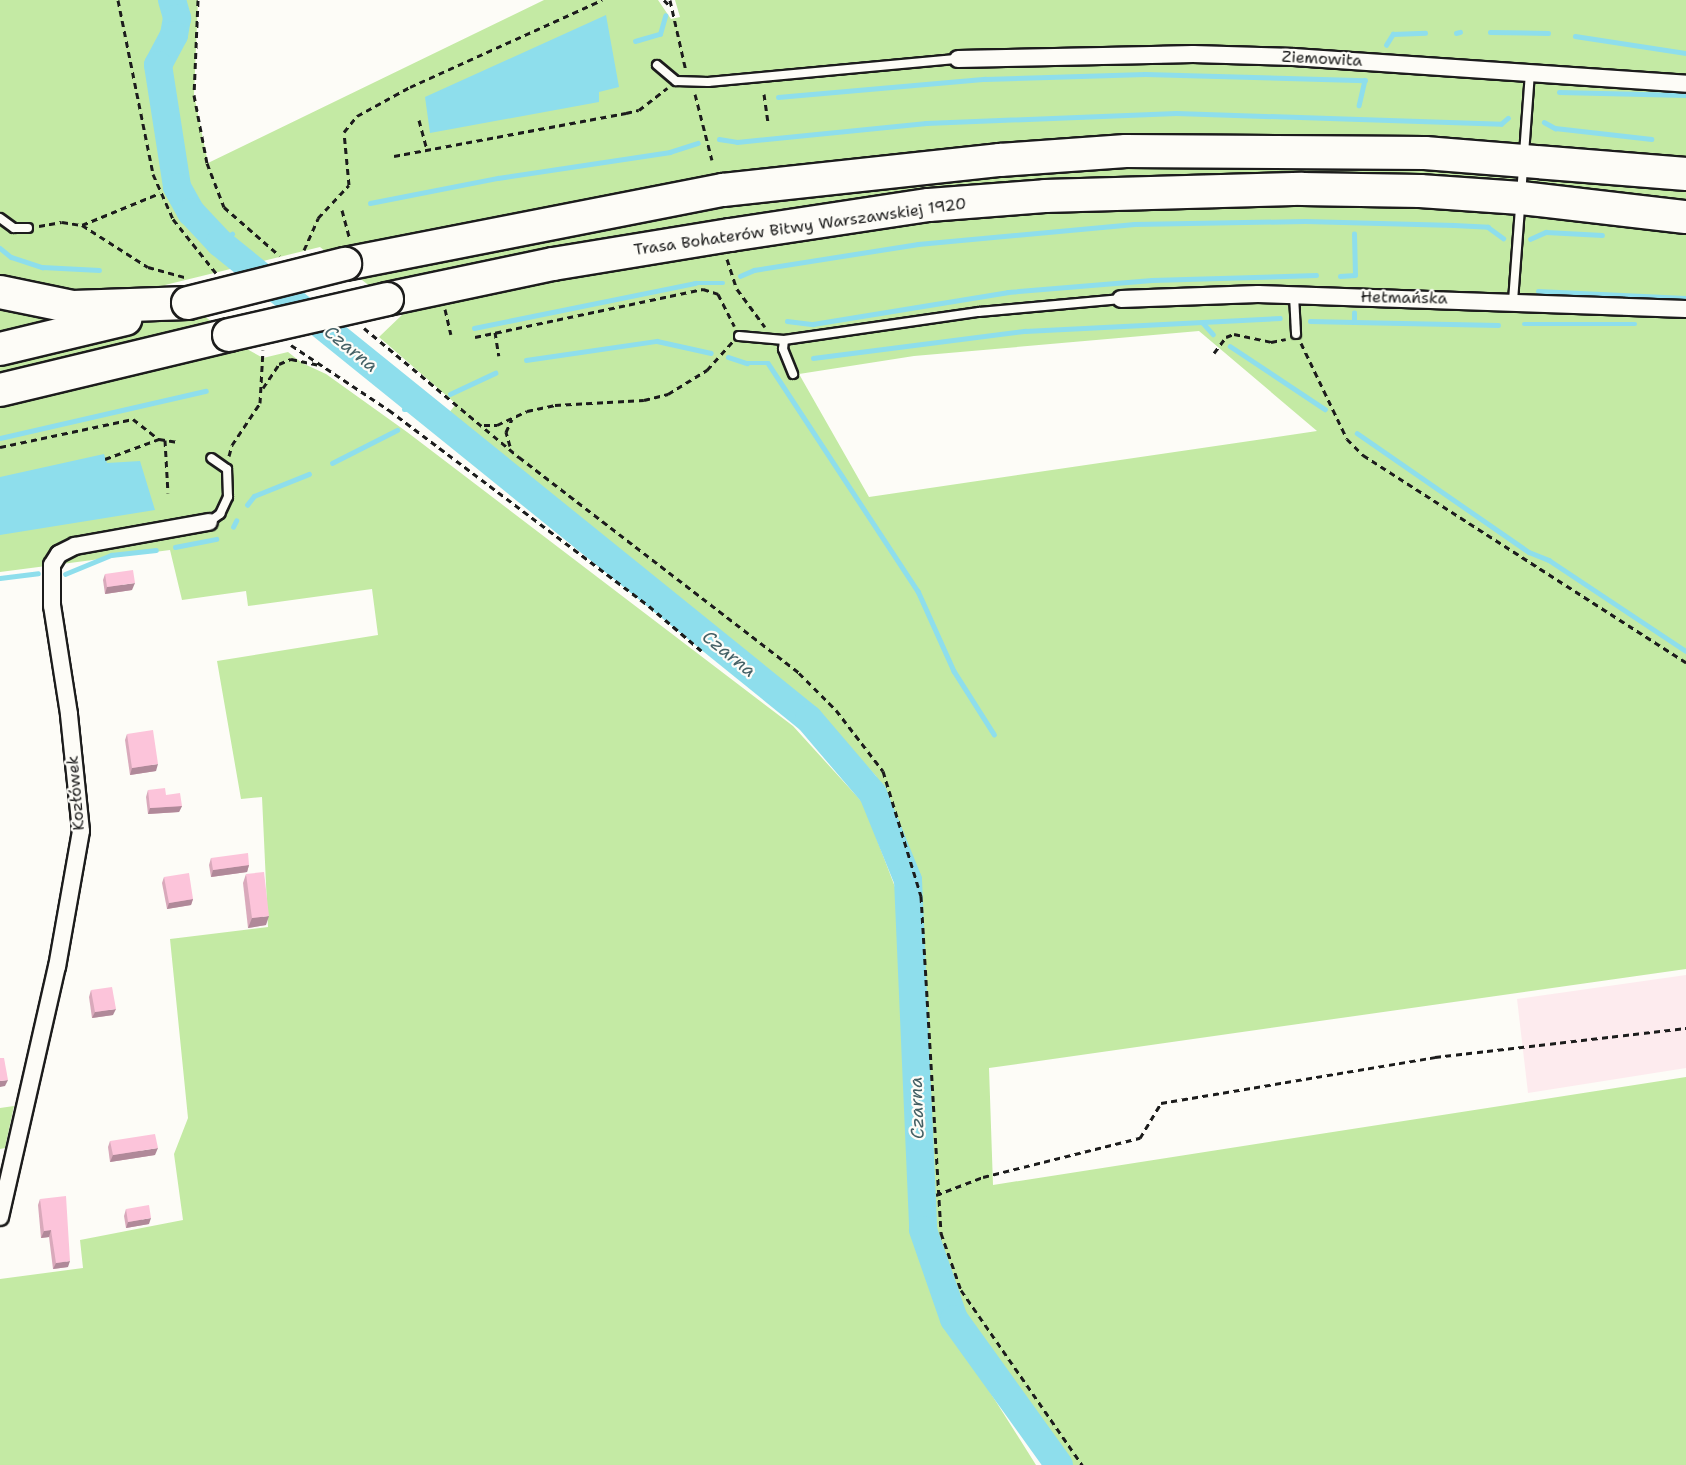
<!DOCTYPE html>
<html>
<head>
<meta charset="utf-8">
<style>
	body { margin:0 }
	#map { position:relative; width:1686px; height:1465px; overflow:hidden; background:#fdfcf7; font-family:"Shantell Sans",sans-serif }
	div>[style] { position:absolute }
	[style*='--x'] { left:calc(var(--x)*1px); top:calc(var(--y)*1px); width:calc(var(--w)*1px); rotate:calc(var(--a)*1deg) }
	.built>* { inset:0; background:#fdebee }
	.green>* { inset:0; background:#c4eaa4 }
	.water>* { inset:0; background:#8edeec }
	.stream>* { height:4.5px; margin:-2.25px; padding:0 2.25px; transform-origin:2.25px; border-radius:2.25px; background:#8edeec }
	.river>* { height:28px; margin:-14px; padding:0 14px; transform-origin:14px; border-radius:14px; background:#8edeec }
	.path>* { height:3px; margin-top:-1.5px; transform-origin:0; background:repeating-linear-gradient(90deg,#1c1c1c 0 6px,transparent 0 10.5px) }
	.roads { filter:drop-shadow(2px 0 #1c1c1c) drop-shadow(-2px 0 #1c1c1c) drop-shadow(0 2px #1c1c1c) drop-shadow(0 -2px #1c1c1c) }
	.service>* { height:8px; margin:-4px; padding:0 4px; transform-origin:4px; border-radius:4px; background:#fdfcf7 }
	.minor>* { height:16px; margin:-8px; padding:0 8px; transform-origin:8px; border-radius:8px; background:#fdfcf7 }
	.motorway>* { height:32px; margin:-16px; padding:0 16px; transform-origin:16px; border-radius:16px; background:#fdfcf7 }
	.bridges { filter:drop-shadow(2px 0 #1c1c1c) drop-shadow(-2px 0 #1c1c1c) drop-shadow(0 2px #1c1c1c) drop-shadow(0 -2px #1c1c1c) }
	.motorway-bridge>* { height:32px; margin:-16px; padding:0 16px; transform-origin:16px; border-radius:16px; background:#fdfcf7 }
	.wall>* { inset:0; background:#d9a9bb }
	.shaded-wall>* { inset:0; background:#b08999 }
	.building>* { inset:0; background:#fcc4da }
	span { translate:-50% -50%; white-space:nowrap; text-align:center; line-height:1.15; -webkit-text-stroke:4.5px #fdfcf7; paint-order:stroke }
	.street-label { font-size:16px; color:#1c1c1c }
	.water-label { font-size:18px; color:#446065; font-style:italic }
</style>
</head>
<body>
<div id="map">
	<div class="built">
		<i style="clip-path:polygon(1686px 975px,1686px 1068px,1528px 1093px,1517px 999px)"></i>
	</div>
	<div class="green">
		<i style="clip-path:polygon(evenodd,0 0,198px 0,194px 95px,208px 163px,544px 0,658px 0,671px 19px,680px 17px,675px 0,1686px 0,1686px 969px,989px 1068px,993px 1185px,1686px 1077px,1686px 1465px,1071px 1465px,963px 1315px,936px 1230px,914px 874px,876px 776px,824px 719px,448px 414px,456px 404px,379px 337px,404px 313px,320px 247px,165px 285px,245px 348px,263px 358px,288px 352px,302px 363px,326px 374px,407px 432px,793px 726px,863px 803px,895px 887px,912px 1232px,952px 1332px,1036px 1465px,0 1465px,0 1279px,83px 1268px,80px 1240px,183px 1220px,174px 1154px,188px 1118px,170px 939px,268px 927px,262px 797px,241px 799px,217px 661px,378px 635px,372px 589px,248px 606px,246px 591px,182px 600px,170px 550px,0 572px,0 0,1199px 331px,1317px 431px,869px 497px,799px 374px,914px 356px,1199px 331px)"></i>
		<i style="clip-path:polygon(14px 1106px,5px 1148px,0 1149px,0 1108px)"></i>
	</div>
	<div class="water">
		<i style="clip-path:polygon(606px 15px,619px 87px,599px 92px,599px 102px,430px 133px,425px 97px)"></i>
		<i style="clip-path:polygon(104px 454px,107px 463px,140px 461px,155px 510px,0 535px,0 477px)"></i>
	</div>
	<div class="stream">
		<i style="--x:1490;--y:32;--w:58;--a:1"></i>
		<i style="--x:1456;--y:33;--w:4;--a:-14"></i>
		<i style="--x:1575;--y:36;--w:112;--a:8.7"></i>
		<i style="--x:635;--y:41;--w:26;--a:-16"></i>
		<i style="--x:660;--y:34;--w:19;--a:-74"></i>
		<i style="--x:1386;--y:45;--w:13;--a:-58"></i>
		<i style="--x:1393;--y:34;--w:32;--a:-2"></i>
		<i style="--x:1559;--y:92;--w:127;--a:1.4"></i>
		<i style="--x:778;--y:97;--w:208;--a:-5"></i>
		<i style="--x:985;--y:79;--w:160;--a:-1.8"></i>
		<i style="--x:1145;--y:74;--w:220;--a:1.6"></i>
		<i style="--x:1365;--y:80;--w:26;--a:103"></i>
		<i style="--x:1544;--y:122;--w:13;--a:29"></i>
		<i style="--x:1555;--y:128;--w:97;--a:6.5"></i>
		<i style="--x:719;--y:139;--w:18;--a:9"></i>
		<i style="--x:737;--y:142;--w:190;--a:-5.7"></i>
		<i style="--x:926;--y:123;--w:250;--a:-2.3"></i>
		<i style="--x:1176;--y:113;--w:325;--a:1.9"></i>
		<i style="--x:1501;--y:124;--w:9;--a:-41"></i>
		<i style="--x:370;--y:203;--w:130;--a:-11.1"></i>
		<i style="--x:498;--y:178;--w:174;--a:-8.6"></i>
		<i style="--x:670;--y:152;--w:29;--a:-18"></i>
		<i style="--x:183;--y:213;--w:8;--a:-7"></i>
		<i style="--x:1530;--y:239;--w:17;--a:-24"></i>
		<i style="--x:1546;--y:232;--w:56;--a:3.1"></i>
		<i style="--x:220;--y:243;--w:15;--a:-37"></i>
		<i style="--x:0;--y:248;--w:14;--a:39"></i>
		<i style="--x:11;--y:257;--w:33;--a:18"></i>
		<i style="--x:42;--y:267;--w:57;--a:3"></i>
		<i style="--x:740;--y:276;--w:15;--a:-23"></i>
		<i style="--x:754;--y:270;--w:166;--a:-9"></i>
		<i style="--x:918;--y:244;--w:217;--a:-5.3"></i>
		<i style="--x:1134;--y:224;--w:171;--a:-1"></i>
		<i style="--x:1305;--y:221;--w:149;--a:1.5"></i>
		<i style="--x:1454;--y:225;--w:34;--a:3"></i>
		<i style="--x:1488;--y:227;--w:19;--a:36"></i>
		<i style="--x:1340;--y:276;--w:15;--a:-4"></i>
		<i style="--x:1355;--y:275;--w:41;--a:-91.4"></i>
		<i style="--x:1538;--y:291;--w:148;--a:2.7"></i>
		<i style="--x:787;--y:321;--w:26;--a:7"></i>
		<i style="--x:813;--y:324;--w:198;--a:-9.3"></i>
		<i style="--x:1008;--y:292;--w:144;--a:-4.8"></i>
		<i style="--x:1152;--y:280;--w:164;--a:-1.7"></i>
		<i style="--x:1310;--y:321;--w:44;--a:1.3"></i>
		<i style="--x:1354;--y:322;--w:9;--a:-90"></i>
		<i style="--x:1354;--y:322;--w:144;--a:1.2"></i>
		<i style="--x:1203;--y:323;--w:15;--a:48"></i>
		<i style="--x:1524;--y:324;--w:111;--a:0"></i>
		<i style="--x:474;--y:328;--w:226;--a:-11.5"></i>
		<i style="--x:695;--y:283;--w:28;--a:0"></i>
		<i style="--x:1230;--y:346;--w:114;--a:33.6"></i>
		<i style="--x:728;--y:357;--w:20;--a:18"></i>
		<i style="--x:747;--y:363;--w:21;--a:0"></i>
		<i style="--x:768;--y:363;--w:273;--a:56.7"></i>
		<i style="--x:918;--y:591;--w:88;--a:65.8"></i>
		<i style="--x:954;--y:671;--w:75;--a:57.6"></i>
		<i style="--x:813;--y:358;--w:214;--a:-7.3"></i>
		<i style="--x:1025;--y:331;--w:255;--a:-2.9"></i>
		<i style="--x:526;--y:360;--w:132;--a:-8.3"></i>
		<i style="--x:657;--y:341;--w:55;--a:12.5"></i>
		<i style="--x:450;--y:394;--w:50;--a:-25"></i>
		<i style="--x:404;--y:409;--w:33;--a:-2"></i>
		<i style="--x:1357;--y:433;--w:209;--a:34.7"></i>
		<i style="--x:1529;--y:552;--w:22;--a:22"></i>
		<i style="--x:1549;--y:560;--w:164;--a:33.6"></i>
		<i style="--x:0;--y:438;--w:211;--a:-12.9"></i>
		<i style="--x:332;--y:463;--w:73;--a:-26.9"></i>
		<i style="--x:247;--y:505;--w:11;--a:-52"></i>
		<i style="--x:254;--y:496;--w:59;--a:-21.8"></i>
		<i style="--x:233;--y:527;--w:7;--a:-63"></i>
		<i style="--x:175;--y:547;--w:42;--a:-11"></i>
		<i style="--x:65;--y:574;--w:50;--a:-22.4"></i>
		<i style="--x:111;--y:555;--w:45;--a:-6.3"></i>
		<i style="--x:0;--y:578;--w:38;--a:-7"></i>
	</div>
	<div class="river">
		<i style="--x:172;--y:0;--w:19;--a:74"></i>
		<i style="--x:177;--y:18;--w:17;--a:100"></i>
		<i style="--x:174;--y:35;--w:34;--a:118"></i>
		<i style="--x:158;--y:65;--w:123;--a:81.1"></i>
		<i style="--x:177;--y:187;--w:29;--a:61"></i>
		<i style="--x:191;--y:212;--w:42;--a:46.9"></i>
		<i style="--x:220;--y:243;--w:757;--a:38.94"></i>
		<i style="--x:809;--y:719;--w:99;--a:49.5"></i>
		<i style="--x:873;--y:794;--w:93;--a:67.9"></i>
		<i style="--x:908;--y:880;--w:350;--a:87.5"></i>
		<i style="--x:923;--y:1230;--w:94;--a:70.8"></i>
		<i style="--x:954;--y:1319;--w:180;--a:54.3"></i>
	</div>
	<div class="path">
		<i style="--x:118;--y:0;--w:177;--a:78.6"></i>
		<i style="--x:153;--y:174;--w:49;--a:66"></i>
		<i style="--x:173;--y:219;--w:69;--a:51.5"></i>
		<i style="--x:198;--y:0;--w:95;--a:92.4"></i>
		<i style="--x:194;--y:95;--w:69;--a:79.2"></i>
		<i style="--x:207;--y:163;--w:47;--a:68.9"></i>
		<i style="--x:224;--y:207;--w:74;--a:41.2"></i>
		<i style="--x:664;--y:0;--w:10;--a:45"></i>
		<i style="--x:670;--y:0;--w:73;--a:77.3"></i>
		<i style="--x:695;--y:94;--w:68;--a:75.6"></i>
		<i style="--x:764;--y:94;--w:28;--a:82"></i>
		<i style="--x:419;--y:120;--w:31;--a:75"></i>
		<i style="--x:394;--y:156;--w:236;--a:-10.5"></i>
		<i style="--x:626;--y:113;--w:13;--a:-13"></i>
		<i style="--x:639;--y:110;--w:36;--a:-38"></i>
		<i style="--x:342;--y:210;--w:28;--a:75"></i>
		<i style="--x:82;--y:225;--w:84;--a:-22.3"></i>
		<i style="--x:39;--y:226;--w:23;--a:-10"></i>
		<i style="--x:62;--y:222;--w:20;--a:9"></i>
		<i style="--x:82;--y:225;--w:78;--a:32.5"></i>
		<i style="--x:148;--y:267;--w:41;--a:15.4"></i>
		<i style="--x:304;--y:250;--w:35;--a:-66"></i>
		<i style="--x:318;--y:218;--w:45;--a:-46.8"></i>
		<i style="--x:349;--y:185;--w:53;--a:-95.4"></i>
		<i style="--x:344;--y:132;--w:21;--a:-51"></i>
		<i style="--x:357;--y:116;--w:60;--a:-28.7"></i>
		<i style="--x:410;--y:87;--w:211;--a:-24.4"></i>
		<i style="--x:727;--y:259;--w:32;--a:72"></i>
		<i style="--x:737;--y:289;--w:47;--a:53.6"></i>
		<i style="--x:445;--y:309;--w:26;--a:77"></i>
		<i style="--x:364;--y:328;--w:202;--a:39.8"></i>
		<i style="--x:519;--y:457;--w:354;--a:37.6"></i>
		<i style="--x:799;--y:673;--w:52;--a:45"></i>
		<i style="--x:836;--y:710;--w:77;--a:52.4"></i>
		<i style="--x:883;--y:771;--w:131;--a:73.1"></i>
		<i style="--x:921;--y:896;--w:338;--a:86.6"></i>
		<i style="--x:941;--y:1233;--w:60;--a:70.7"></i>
		<i style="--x:961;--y:1290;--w:213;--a:55.3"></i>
		<i style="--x:495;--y:332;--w:24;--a:81"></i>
		<i style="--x:475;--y:337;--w:233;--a:-11.9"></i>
		<i style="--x:703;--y:289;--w:16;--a:18"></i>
		<i style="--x:718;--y:294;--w:36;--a:63"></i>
		<i style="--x:1301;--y:343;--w:106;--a:64.4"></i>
		<i style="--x:1347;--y:439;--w:23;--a:45"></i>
		<i style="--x:1363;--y:455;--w:384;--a:32.7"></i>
		<i style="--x:291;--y:345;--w:118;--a:33.6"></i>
		<i style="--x:389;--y:410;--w:326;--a:37"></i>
		<i style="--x:649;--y:606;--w:72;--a:40.5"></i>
		<i style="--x:1214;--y:353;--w:20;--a:-53"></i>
		<i style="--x:1226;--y:337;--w:9;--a:-21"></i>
		<i style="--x:1234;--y:334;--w:38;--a:12"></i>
		<i style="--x:1271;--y:342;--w:15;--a:-11"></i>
		<i style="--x:263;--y:388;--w:29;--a:-56"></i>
		<i style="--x:279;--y:364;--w:13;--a:-23"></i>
		<i style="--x:291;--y:359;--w:29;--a:12"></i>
		<i style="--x:484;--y:425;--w:13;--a:0"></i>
		<i style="--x:497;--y:425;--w:33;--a:-25"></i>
		<i style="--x:527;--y:411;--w:29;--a:-12"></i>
		<i style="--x:555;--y:405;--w:89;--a:-3.2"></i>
		<i style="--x:644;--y:400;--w:25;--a:-14"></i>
		<i style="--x:668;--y:394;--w:46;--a:-31.6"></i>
		<i style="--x:707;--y:370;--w:38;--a:-48"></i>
		<i style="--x:165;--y:440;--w:53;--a:86.8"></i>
		<i style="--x:510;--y:446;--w:15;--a:-106"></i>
		<i style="--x:506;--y:432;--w:14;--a:-65"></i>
		<i style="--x:0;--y:447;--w:136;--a:-11.9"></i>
		<i style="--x:133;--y:419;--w:33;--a:38"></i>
		<i style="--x:159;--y:439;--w:19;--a:9"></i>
		<i style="--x:229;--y:456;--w:11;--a:-75"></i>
		<i style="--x:232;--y:445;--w:50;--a:-56.3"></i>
		<i style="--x:260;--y:403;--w:53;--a:-86.8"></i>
		<i style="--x:105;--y:459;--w:58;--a:-20.3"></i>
		<i style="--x:936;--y:1195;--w:50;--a:-21"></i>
		<i style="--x:983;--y:1177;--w:162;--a:-14"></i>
		<i style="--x:1140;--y:1138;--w:41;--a:-59"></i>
		<i style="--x:1161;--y:1103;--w:278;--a:-9.5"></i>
		<i style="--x:1435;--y:1057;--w:253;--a:-6.6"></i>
	</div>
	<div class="roads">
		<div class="service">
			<i style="--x:657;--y:65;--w:25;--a:40"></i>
			<i style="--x:676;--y:81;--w:32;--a:2"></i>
			<i style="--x:708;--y:82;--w:251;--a:-5.3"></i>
			<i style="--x:1524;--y:154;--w:82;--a:-85.8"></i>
			<i style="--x:0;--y:218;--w:17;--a:36"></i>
			<i style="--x:14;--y:228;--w:14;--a:0"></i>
			<i style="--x:1294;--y:295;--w:39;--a:87"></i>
			<i style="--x:1513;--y:301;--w:134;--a:-85.7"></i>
			<i style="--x:739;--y:336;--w:45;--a:5.1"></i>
			<i style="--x:784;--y:340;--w:197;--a:-8.2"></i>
			<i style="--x:979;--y:312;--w:143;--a:-5.2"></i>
			<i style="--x:784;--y:340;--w:9;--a:96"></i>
			<i style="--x:783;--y:349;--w:27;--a:68"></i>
			<i style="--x:209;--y:522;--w:14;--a:-36"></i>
			<i style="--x:220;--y:514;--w:19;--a:-65"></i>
			<i style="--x:228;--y:497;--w:28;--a:-92"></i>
			<i style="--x:227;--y:469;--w:19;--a:-145"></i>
		</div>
		<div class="minor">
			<i style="--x:958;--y:59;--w:235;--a:-1.2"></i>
			<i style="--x:1193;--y:54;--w:101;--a:1.7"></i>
			<i style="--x:1294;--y:57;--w:393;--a:3.9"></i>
			<i style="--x:1121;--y:299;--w:137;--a:-2.1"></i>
			<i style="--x:1258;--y:294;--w:428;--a:2"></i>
			<i style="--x:0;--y:1217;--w:256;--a:-77.2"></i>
			<i style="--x:57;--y:967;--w:138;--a:-80"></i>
			<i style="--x:81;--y:831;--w:118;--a:-95.9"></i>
			<i style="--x:69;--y:714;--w:109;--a:-98.9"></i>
			<i style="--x:52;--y:606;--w:41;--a:-90"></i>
			<i style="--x:52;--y:565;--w:13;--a:-58"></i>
			<i style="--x:59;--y:554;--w:18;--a:-27"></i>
			<i style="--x:75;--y:546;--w:136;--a:-10.2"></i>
		</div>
		<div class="motorway">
			<i style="--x:345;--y:264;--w:385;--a:-11.1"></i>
			<i style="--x:723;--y:190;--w:279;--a:-6.2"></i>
			<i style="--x:1000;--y:160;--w:126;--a:-4.1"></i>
			<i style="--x:1126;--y:151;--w:299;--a:0.4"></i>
			<i style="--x:1425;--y:153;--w:262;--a:4.6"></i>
			<i style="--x:0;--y:292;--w:75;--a:11.6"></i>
			<i style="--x:73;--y:307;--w:115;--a:-2"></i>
			<i style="--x:387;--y:299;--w:170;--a:-11.9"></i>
			<i style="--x:553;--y:264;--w:179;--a:-9.3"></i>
			<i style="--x:730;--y:235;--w:201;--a:-8.6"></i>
			<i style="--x:929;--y:205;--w:116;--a:-4.4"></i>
			<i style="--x:1045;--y:196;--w:257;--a:-1.6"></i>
			<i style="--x:1302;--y:189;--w:118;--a:1"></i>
			<i style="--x:1420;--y:191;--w:101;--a:4"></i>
			<i style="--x:1521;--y:198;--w:166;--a:6.6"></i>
			<i style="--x:0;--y:349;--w:129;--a:-13.5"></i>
			<i style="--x:0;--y:390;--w:236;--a:-13.5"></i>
		</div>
	</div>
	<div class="bridges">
		<div class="motorway-bridge">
			<i style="--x:188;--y:303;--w:162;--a:-14"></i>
			<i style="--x:229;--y:335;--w:162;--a:-12.8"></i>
		</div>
	</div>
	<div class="wall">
		<i style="clip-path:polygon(105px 574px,132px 590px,105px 594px,103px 580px)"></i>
		<i style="clip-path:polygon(127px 734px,156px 771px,130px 775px,125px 740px)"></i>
		<i style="clip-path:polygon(148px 790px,182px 806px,179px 812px,148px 814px,146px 797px)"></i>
		<i style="clip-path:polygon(211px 858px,249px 865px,247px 872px,211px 877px,209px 865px)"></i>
		<i style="clip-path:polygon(246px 874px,266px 925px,248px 928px,243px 883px)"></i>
		<i style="clip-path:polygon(164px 877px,193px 899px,191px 905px,167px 909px,162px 883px)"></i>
		<i style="clip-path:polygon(91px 990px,113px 1015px,92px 1018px,89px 997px)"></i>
		<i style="clip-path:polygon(110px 1141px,155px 1155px,110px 1162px,108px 1147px)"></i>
		<i style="clip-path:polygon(40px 1199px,68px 1267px,53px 1269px,49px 1237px,41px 1238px,38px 1205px)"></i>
		<i style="clip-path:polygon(126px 1209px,149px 1224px,126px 1228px,124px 1216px)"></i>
	</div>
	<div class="shaded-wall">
		<i style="clip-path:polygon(135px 583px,132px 590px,105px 594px,107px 587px)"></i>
		<i style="clip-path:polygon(158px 764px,156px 771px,130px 775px,132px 768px)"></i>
		<i style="clip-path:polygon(182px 806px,179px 812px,148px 814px,150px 808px)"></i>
		<i style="clip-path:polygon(249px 865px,247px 872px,211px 877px,213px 870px)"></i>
		<i style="clip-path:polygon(193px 899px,191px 905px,167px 909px,169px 903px)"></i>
		<i style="clip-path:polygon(269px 916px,266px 925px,248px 928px,252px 918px)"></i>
		<i style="clip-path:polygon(116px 1009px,113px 1015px,92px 1018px,95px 1012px)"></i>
		<i style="clip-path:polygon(8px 1080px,5px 1086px,0 1087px,0 1081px)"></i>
		<i style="clip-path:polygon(158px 1148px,155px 1155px,110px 1162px,113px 1155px)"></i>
		<i style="clip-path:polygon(151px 1218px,149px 1224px,126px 1228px,128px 1222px)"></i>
		<i style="clip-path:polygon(51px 1230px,49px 1237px,41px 1238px,44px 1231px)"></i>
		<i style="clip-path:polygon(70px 1261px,68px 1267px,53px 1269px,56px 1263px)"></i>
	</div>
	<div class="building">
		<i style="clip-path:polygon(133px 570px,135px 583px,107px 587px,105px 574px)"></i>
		<i style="clip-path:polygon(153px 730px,158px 764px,132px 768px,127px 734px)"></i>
		<i style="clip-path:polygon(165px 788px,166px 795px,180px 793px,182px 806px,150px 808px,148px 790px)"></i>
		<i style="clip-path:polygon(248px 853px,249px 865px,213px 870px,211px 858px)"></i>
		<i style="clip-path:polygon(264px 872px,269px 916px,252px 918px,246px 874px)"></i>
		<i style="clip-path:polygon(189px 873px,193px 899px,169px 903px,164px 877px)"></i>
		<i style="clip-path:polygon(112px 987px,116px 1009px,95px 1012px,91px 990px)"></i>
		<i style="clip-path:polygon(0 1058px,4px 1058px,8px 1080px,0 1081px)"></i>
		<i style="clip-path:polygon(155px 1134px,158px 1148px,113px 1155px,110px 1141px)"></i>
		<i style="clip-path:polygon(66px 1196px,70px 1261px,56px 1263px,51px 1230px,44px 1231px,40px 1199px)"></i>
		<i style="clip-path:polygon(149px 1205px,151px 1218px,128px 1222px,126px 1209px)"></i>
	</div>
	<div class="street-label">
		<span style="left:1322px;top:59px;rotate:3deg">Ziemowita</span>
		<span style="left:800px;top:227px;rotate:-8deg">Trasa Bohaterów Bitwy Warszawskiej 1920</span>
		<span style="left:1404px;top:298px;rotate:1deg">Hetmańska</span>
		<span style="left:76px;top:793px;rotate:-95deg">Kozłówek</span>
	</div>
	<div class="water-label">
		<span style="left:351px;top:349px;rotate:39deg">Czarna</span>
		<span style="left:729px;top:654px;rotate:39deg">Czarna</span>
		<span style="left:917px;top:1108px;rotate:-92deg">Czarna</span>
	</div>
</div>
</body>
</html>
